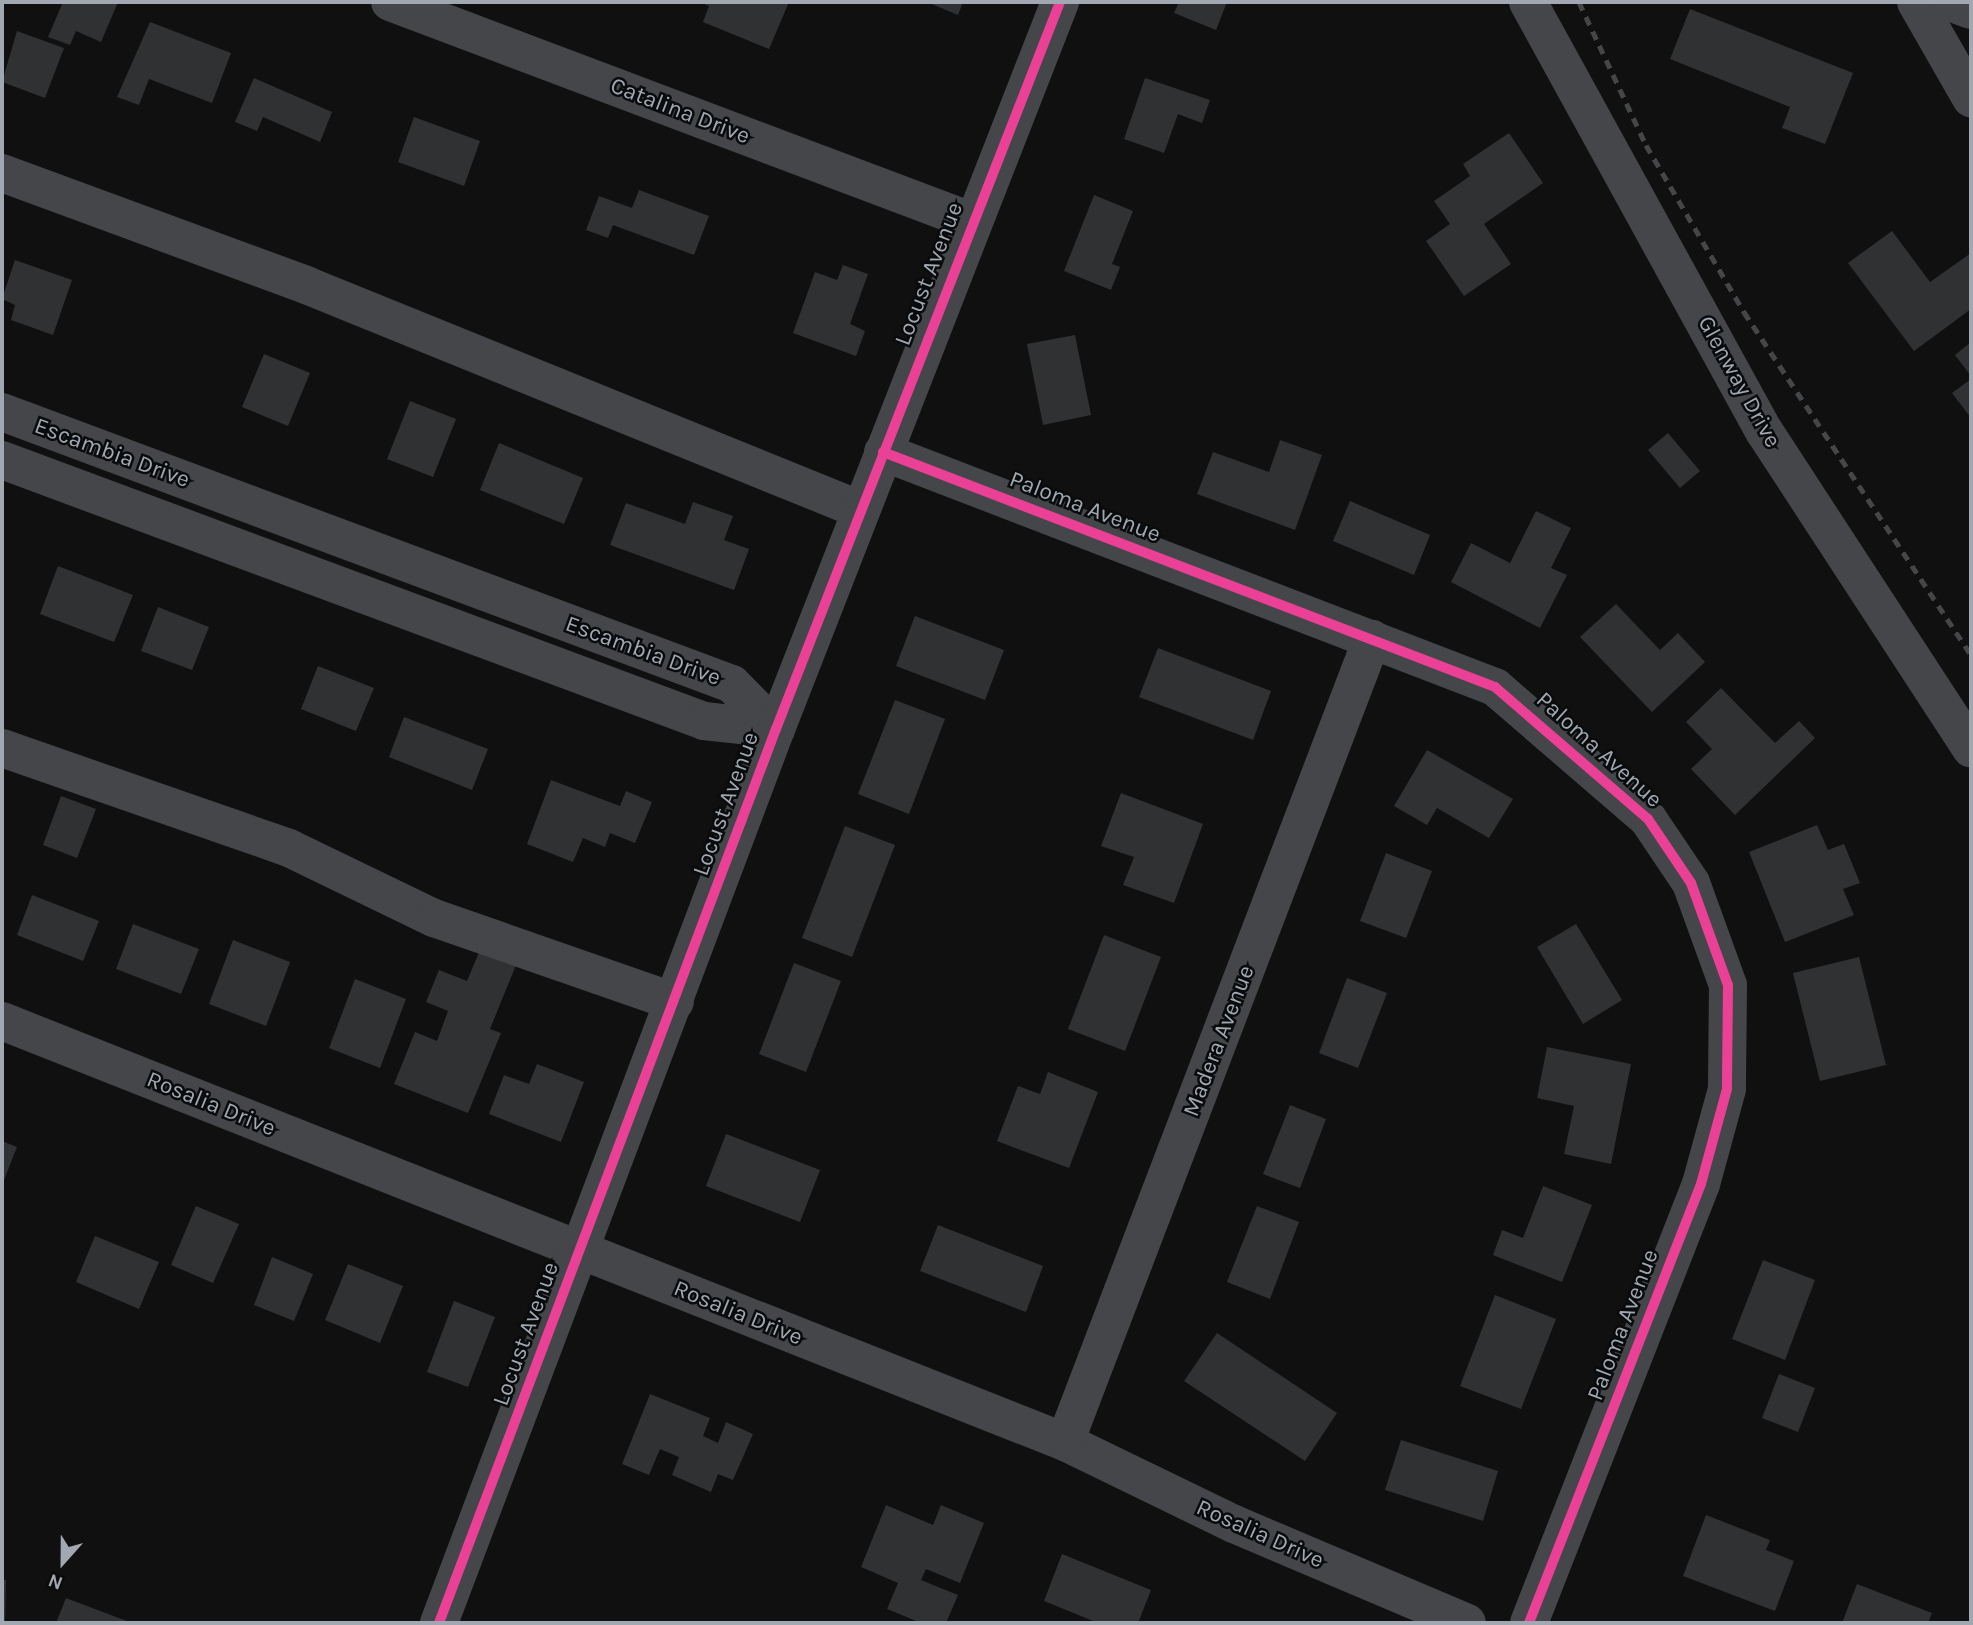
<!DOCTYPE html>
<html>
<head>
<meta charset="utf-8">
<style>
	body { margin:0 }
	#map { position:relative; width:1973px; height:1625px; overflow:hidden; background:#101010; font-family:Karla,sans-serif }
	div>[style] { position:absolute }
	[style*='--x'] { left:calc(var(--x)*1px); top:calc(var(--y)*1px); width:calc(var(--w)*1px); rotate:calc(var(--a)*1deg) }
	.building>* { inset:0; background:#303133 }
	.minor>* { height:38px; margin:-19px; padding:0 19px; transform-origin:19px; border-radius:19px; background:#444649 }
	.rail>* { height:5px; margin-top:-2.5px; transform-origin:0; background:repeating-linear-gradient(90deg,#454648 0 9px,transparent 0 16px) }
	.cycleway>* { height:10px; margin:-5px; padding:0 5px; transform-origin:5px; border-radius:5px; background:#ea4096 }
	span { translate:-50% -50%; white-space:nowrap; text-align:center; line-height:1.15; -webkit-text-stroke:5px #0a0b0c; paint-order:stroke }
	.street-label { font-size:23px; color:#a1a8b1 }
	.frame { position:absolute; inset:0; border:4px solid #a1a8b1; pointer-events:none }
	.north { position:absolute; left:28px; top:1527px; width:70px; height:70px; -webkit-text-stroke:5px #0a0b0c; paint-order:stroke; rotate:201deg; font-size:19px; font-weight:700; line-height:28px; text-align:center; color:#a1a8b1 }
	.north::after { content:''; display:block; margin:auto; width:24px; height:32px; background:#a1a8b1; clip-path:polygon(50% 0,100% 100%,50% 72%,0 100%) }
</style>
</head>
<body>
<div id="map">
	<div class="building">
		<i style="clip-path:polygon(63px 2px,118px 2px,101px 42px,76px 31px,70px 45px,48px 37px)"></i>
		<i style="clip-path:polygon(700px 2px,789px 2px,769px 49px,703px 22px,709px 6px)"></i>
		<i style="clip-path:polygon(927px 2px,963px 2px,958px 15px)"></i>
		<i style="clip-path:polygon(1179px 2px,1227px 2px,1216px 30px,1174px 13px)"></i>
		<i style="clip-path:polygon(1690px 9px,1853px 73px,1825px 144px,1782px 128px,1790px 107px,1670px 59px)"></i>
		<i style="clip-path:polygon(150px 22px,231px 53px,212px 103px,149px 79px,139px 105px,117px 97px)"></i>
		<i style="clip-path:polygon(17px 31px,64px 48px,45px 98px,2px 82px)"></i>
		<i style="clip-path:polygon(254px 78px,332px 112px,320px 142px,263px 117px,257px 131px,235px 122px)"></i>
		<i style="clip-path:polygon(1145px 78px,1210px 100px,1202px 123px,1178px 114px,1164px 153px,1124px 139px)"></i>
		<i style="clip-path:polygon(414px 117px,480px 141px,464px 186px,398px 162px)"></i>
		<i style="clip-path:polygon(1509px 133px,1543px 183px,1484px 224px,1511px 264px,1464px 296px,1426px 241px,1450px 224px,1434px 201px,1470px 176px,1463px 164px)"></i>
		<i style="clip-path:polygon(639px 190px,709px 216px,694px 255px,613px 225px,608px 238px,586px 230px,599px 196px,632px 208px)"></i>
		<i style="clip-path:polygon(1094px 195px,1133px 211px,1112px 264px,1120px 267px,1111px 290px,1064px 271px)"></i>
		<i style="clip-path:polygon(1892px 231px,1930px 282px,1971px 253px,1971px 309px,1914px 351px,1848px 263px)"></i>
		<i style="clip-path:polygon(15px 260px,72px 280px,53px 335px,11px 320px,15px 305px,2px 299px)"></i>
		<i style="clip-path:polygon(843px 265px,868px 274px,850px 324px,865px 331px,856px 356px,793px 333px,815px 272px,837px 280px)"></i>
		<i style="clip-path:polygon(1075px 335px,1091px 415px,1043px 425px,1027px 344px)"></i>
		<i style="clip-path:polygon(1971px 342px,1971px 376px,1955px 355px)"></i>
		<i style="clip-path:polygon(264px 354px,310px 373px,288px 426px,242px 407px)"></i>
		<i style="clip-path:polygon(1971px 379px,1971px 418px,1952px 393px)"></i>
		<i style="clip-path:polygon(410px 401px,456px 419px,433px 477px,387px 459px)"></i>
		<i style="clip-path:polygon(1668px 433px,1700px 471px,1680px 488px,1648px 450px)"></i>
		<i style="clip-path:polygon(1280px 440px,1322px 455px,1295px 530px,1197px 494px,1213px 452px,1269px 472px)"></i>
		<i style="clip-path:polygon(499px 443px,583px 478px,564px 524px,480px 490px)"></i>
		<i style="clip-path:polygon(1350px 501px,1430px 535px,1414px 575px,1333px 541px)"></i>
		<i style="clip-path:polygon(693px 502px,733px 516px,724px 540px,749px 549px,734px 590px,610px 545px,626px 503px,685px 524px)"></i>
		<i style="clip-path:polygon(1536px 511px,1571px 528px,1551px 568px,1567px 575px,1540px 628px,1451px 582px,1471px 543px,1510px 563px)"></i>
		<i style="clip-path:polygon(58px 566px,133px 595px,114px 642px,40px 614px)"></i>
		<i style="clip-path:polygon(1616px 604px,1660px 650px,1678px 633px,1705px 662px,1652px 712px,1580px 637px)"></i>
		<i style="clip-path:polygon(158px 607px,209px 627px,192px 670px,141px 651px)"></i>
		<i style="clip-path:polygon(915px 616px,1004px 650px,985px 700px,896px 666px)"></i>
		<i style="clip-path:polygon(1158px 648px,1271px 691px,1253px 740px,1139px 697px)"></i>
		<i style="clip-path:polygon(318px 666px,374px 688px,356px 731px,301px 709px)"></i>
		<i style="clip-path:polygon(1721px 688px,1775px 743px,1799px 721px,1815px 738px,1735px 815px,1691px 769px,1712px 749px,1686px 722px)"></i>
		<i style="clip-path:polygon(895px 700px,945px 719px,909px 814px,858px 794px)"></i>
		<i style="clip-path:polygon(404px 717px,488px 749px,472px 790px,389px 757px)"></i>
		<i style="clip-path:polygon(1427px 750px,1513px 799px,1489px 838px,1437px 808px,1427px 825px,1394px 806px)"></i>
		<i style="clip-path:polygon(551px 780px,620px 806px,626px 791px,652px 802px,635px 843px,610px 833px,605px 847px,583px 838px,573px 862px,527px 844px)"></i>
		<i style="clip-path:polygon(1121px 793px,1203px 824px,1174px 903px,1123px 885px,1134px 857px,1101px 846px)"></i>
		<i style="clip-path:polygon(61px 796px,96px 809px,77px 858px,43px 845px)"></i>
		<i style="clip-path:polygon(1817px 825px,1828px 850px,1844px 844px,1860px 883px,1843px 889px,1854px 915px,1785px 942px,1749px 852px)"></i>
		<i style="clip-path:polygon(845px 826px,895px 845px,852px 957px,802px 938px)"></i>
		<i style="clip-path:polygon(1386px 853px,1432px 871px,1406px 938px,1360px 921px)"></i>
		<i style="clip-path:polygon(32px 895px,99px 921px,83px 961px,17px 935px)"></i>
		<i style="clip-path:polygon(133px 924px,199px 949px,181px 994px,116px 969px)"></i>
		<i style="clip-path:polygon(1576px 924px,1622px 1000px,1583px 1024px,1537px 947px)"></i>
		<i style="clip-path:polygon(1104px 935px,1161px 957px,1125px 1051px,1068px 1029px)"></i>
		<i style="clip-path:polygon(233px 940px,290px 962px,266px 1026px,209px 1004px)"></i>
		<i style="clip-path:polygon(480px 950px,516px 965px,490px 1029px,501px 1033px,468px 1113px,394px 1084px,415px 1032px,437px 1041px,448px 1011px,426px 1002px,439px 970px,467px 981px)"></i>
		<i style="clip-path:polygon(1859px 957px,1886px 1065px,1820px 1081px,1793px 973px)"></i>
		<i style="clip-path:polygon(794px 963px,841px 981px,806px 1072px,759px 1054px)"></i>
		<i style="clip-path:polygon(1347px 978px,1387px 993px,1358px 1068px,1319px 1053px)"></i>
		<i style="clip-path:polygon(355px 979px,406px 999px,380px 1068px,329px 1048px)"></i>
		<i style="clip-path:polygon(1547px 1047px,1631px 1064px,1611px 1164px,1564px 1154px,1574px 1106px,1537px 1098px)"></i>
		<i style="clip-path:polygon(537px 1064px,584px 1082px,561px 1142px,489px 1114px,504px 1075px,529px 1084px)"></i>
		<i style="clip-path:polygon(1048px 1072px,1098px 1092px,1069px 1168px,997px 1141px,1018px 1086px,1040px 1094px)"></i>
		<i style="clip-path:polygon(1290px 1105px,1326px 1119px,1300px 1188px,1263px 1174px)"></i>
		<i style="clip-path:polygon(726px 1134px,820px 1170px,800px 1222px,706px 1186px)"></i>
		<i style="clip-path:polygon(2px 1141px,17px 1147px,2px 1185px)"></i>
		<i style="clip-path:polygon(1543px 1186px,1592px 1205px,1562px 1282px,1493px 1255px,1502px 1230px,1523px 1238px)"></i>
		<i style="clip-path:polygon(196px 1206px,239px 1224px,213px 1283px,171px 1265px)"></i>
		<i style="clip-path:polygon(1257px 1206px,1299px 1222px,1270px 1299px,1227px 1282px)"></i>
		<i style="clip-path:polygon(938px 1225px,1043px 1266px,1026px 1312px,920px 1271px)"></i>
		<i style="clip-path:polygon(95px 1236px,159px 1262px,139px 1309px,76px 1282px)"></i>
		<i style="clip-path:polygon(272px 1257px,313px 1274px,294px 1321px,254px 1305px)"></i>
		<i style="clip-path:polygon(1763px 1260px,1815px 1280px,1785px 1360px,1732px 1339px)"></i>
		<i style="clip-path:polygon(348px 1264px,403px 1286px,380px 1343px,325px 1320px)"></i>
		<i style="clip-path:polygon(1495px 1295px,1556px 1319px,1521px 1409px,1460px 1386px)"></i>
		<i style="clip-path:polygon(454px 1301px,495px 1317px,468px 1387px,427px 1372px)"></i>
		<i style="clip-path:polygon(1217px 1333px,1337px 1413px,1305px 1461px,1184px 1381px)"></i>
		<i style="clip-path:polygon(1779px 1374px,1815px 1388px,1798px 1432px,1762px 1418px)"></i>
		<i style="clip-path:polygon(650px 1394px,710px 1418px,703px 1436px,718px 1443px,726px 1422px,753px 1434px,733px 1480px,718px 1474px,711px 1492px,672px 1475px,679px 1457px,660px 1449px,649px 1475px,622px 1464px)"></i>
		<i style="clip-path:polygon(1401px 1440px,1498px 1471px,1483px 1521px,1385px 1490px)"></i>
		<i style="clip-path:polygon(886px 1505px,933px 1525px,941px 1505px,984px 1523px,960px 1583px,926px 1569px,921px 1580px,958px 1595px,946px 1623px,921px 1623px,887px 1609px,898px 1583px,861px 1567px)"></i>
		<i style="clip-path:polygon(1706px 1515px,1770px 1540px,1766px 1550px,1794px 1561px,1775px 1611px,1683px 1576px)"></i>
		<i style="clip-path:polygon(1062px 1554px,1151px 1590px,1138px 1623px,1098px 1623px,1044px 1601px)"></i>
		<i style="clip-path:polygon(2px 1579px,6px 1580px,5px 1623px,2px 1623px)"></i>
		<i style="clip-path:polygon(1857px 1584px,1932px 1613px,1928px 1623px,1842px 1623px)"></i>
		<i style="clip-path:polygon(66px 1598px,132px 1623px,56px 1623px)"></i>
	</div>
	<div class="minor">
		<i style="--x:390;--y:2;--w:621;--a:20.65"></i>
		<i style="--x:1528;--y:2;--w:490;--a:61.2"></i>
		<i style="--x:1764;--y:431;--w:379;--a:56.9"></i>
		<i style="--x:1916;--y:2;--w:111;--a:60.2"></i>
		<i style="--x:1949;--y:2;--w:23;--a:20"></i>
		<i style="--x:2;--y:173;--w:324;--a:20.2"></i>
		<i style="--x:306;--y:285;--w:599;--a:22.07"></i>
		<i style="--x:2;--y:412;--w:779;--a:20.44"></i>
		<i style="--x:732;--y:684;--w:63;--a:45.6"></i>
		<i style="--x:883;--y:452;--w:656;--a:21.01"></i>
		<i style="--x:1495;--y:687;--w:202;--a:40.8"></i>
		<i style="--x:1648;--y:819;--w:77;--a:56.1"></i>
		<i style="--x:1691;--y:883;--w:109;--a:70.1"></i>
		<i style="--x:1728;--y:985;--w:104;--a:90.6"></i>
		<i style="--x:1727;--y:1089;--w:98;--a:105.3"></i>
		<i style="--x:1701;--y:1184;--w:471;--a:111.4"></i>
		<i style="--x:2;--y:460;--w:749;--a:20.39"></i>
		<i style="--x:704;--y:721;--w:72;--a:6.3"></i>
		<i style="--x:2;--y:748;--w:304;--a:19.2"></i>
		<i style="--x:289;--y:848;--w:161;--a:25.8"></i>
		<i style="--x:434;--y:918;--w:255;--a:19.2"></i>
		<i style="--x:2;--y:1021;--w:1143;--a:21.61"></i>
		<i style="--x:1065;--y:1442;--w:188;--a:25.9"></i>
		<i style="--x:1234;--y:1524;--w:253;--a:23"></i>
		<i style="--x:1065;--y:1442;--w:860;--a:-69.08"></i>
		<i style="--x:439;--y:1623;--w:955;--a:-69.35"></i>
		<i style="--x:776;--y:729;--w:781;--a:-68.66"></i>
	</div>
	<div class="rail">
		<i style="--x:1579;--y:2;--w:158;--a:64.9"></i>
		<i style="--x:1646;--y:145;--w:194;--a:59.6"></i>
		<i style="--x:1744;--y:312;--w:411;--a:56.5"></i>
	</div>
	<div class="cycleway">
		<i style="--x:883;--y:452;--w:656;--a:21.01"></i>
		<i style="--x:1495;--y:687;--w:202;--a:40.8"></i>
		<i style="--x:1648;--y:819;--w:77;--a:56.1"></i>
		<i style="--x:1691;--y:883;--w:109;--a:70.1"></i>
		<i style="--x:1728;--y:985;--w:104;--a:90.6"></i>
		<i style="--x:1727;--y:1089;--w:98;--a:105.3"></i>
		<i style="--x:1701;--y:1184;--w:471;--a:111.4"></i>
		<i style="--x:439;--y:1623;--w:955;--a:-69.35"></i>
		<i style="--x:776;--y:729;--w:781;--a:-68.66"></i>
	</div>
	<div class="street-label">
		<span style="left:680px;top:111px;rotate:21deg">Catalina Drive</span>
		<span style="left:929px;top:274px;rotate:-69deg">Locust Avenue</span>
		<span style="left:1739px;top:382px;rotate:61deg">Glenway Drive</span>
		<span style="left:112px;top:453px;rotate:20deg">Escambia Drive</span>
		<span style="left:1085px;top:507px;rotate:21deg">Paloma Avenue</span>
		<span style="left:643px;top:651px;rotate:20deg">Escambia Drive</span>
		<span style="left:1599px;top:750px;rotate:42deg">Paloma Avenue</span>
		<span style="left:726px;top:804px;rotate:-70deg">Locust Avenue</span>
		<span style="left:1219px;top:1041px;rotate:-69deg">Madera Avenue</span>
		<span style="left:211px;top:1104px;rotate:22deg">Rosalia Drive</span>
		<span style="left:738px;top:1313px;rotate:22deg">Rosalia Drive</span>
		<span style="left:1623px;top:1325px;rotate:-69deg">Paloma Avenue</span>
		<span style="left:526px;top:1334px;rotate:-70deg">Locust Avenue</span>
		<span style="left:1260px;top:1534px;rotate:24deg">Rosalia Drive</span>
	</div>
	<div class="frame"></div>
	<div class="north">N</div>
</div>
</body>
</html>
